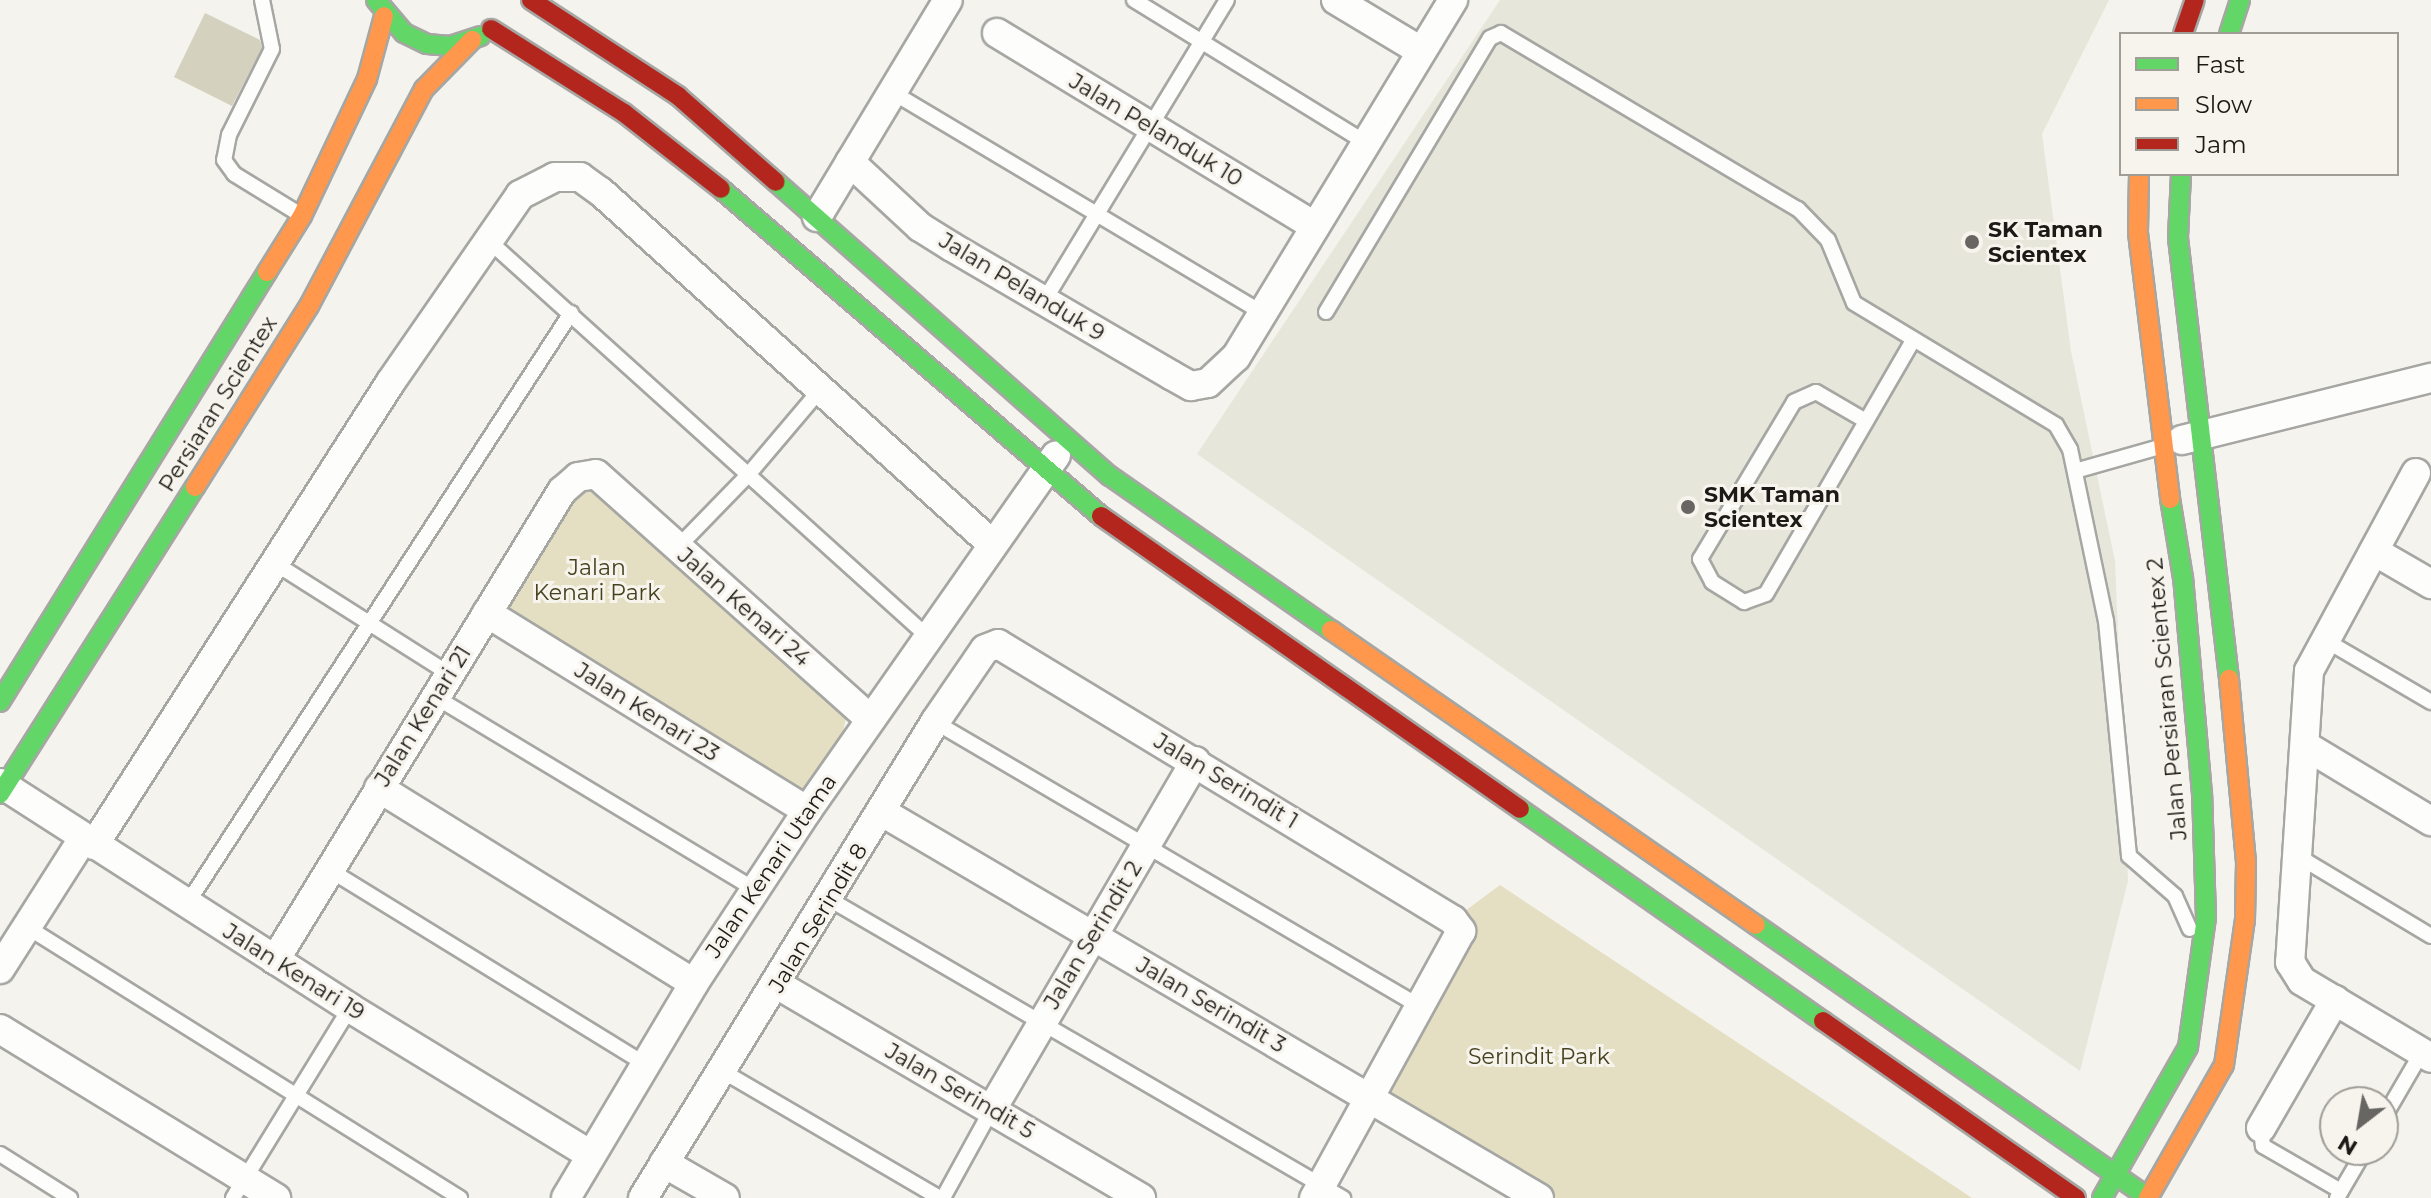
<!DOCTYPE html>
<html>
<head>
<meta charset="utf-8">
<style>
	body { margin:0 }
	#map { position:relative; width:2431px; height:1198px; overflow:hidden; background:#f4f3ee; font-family:Montserrat,sans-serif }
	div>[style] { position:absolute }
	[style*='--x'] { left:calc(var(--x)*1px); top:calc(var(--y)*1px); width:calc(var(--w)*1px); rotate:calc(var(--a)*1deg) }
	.built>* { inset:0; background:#e7e6da }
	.green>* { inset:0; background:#e4dfc3 }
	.building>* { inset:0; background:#d4d1bf }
	.roads { filter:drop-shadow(2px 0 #a6a6a3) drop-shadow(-2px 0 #a6a6a3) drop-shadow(0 2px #a6a6a3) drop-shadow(0 -2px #a6a6a3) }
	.lane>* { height:14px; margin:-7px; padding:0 7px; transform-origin:7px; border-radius:7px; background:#fdfdfc }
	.street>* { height:28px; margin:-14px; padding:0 14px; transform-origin:14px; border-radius:14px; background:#fdfdfc }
	.fast>* { height:18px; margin:-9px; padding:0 9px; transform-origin:9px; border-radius:9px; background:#63d668 }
	.slow>* { height:18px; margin:-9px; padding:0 9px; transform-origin:9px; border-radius:9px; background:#ff974d }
	.jam>* { height:18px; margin:-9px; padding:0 9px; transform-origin:9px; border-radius:9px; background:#b3261e }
	.dots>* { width:22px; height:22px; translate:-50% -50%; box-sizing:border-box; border:4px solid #f6f4ec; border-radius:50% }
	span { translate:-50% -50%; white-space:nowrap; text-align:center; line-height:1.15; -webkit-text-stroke:6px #f6f4ec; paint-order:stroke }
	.street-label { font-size:22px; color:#1b1a17 }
	.poi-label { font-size:22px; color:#1b1a17; font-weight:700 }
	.left { translate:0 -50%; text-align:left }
	.park-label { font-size:22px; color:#47411e }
	.legend { position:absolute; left:2119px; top:32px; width:280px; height:144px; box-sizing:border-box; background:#f6f4ec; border:2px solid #9e9d97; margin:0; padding:10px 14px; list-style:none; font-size:24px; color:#1b1a17 }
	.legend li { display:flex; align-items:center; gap:16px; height:40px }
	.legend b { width:40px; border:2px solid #9e9d97 }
	.north { position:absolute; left:2319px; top:1086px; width:80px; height:80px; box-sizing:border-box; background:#f6f4ec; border:2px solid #9e9d97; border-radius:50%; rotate:211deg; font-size:22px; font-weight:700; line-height:32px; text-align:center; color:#1b1a17 }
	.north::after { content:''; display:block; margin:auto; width:28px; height:36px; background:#676662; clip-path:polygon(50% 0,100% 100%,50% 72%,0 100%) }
</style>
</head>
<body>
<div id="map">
	<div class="built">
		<i style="clip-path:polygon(1500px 0,2109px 0,2042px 134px,2071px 351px,2115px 561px,2128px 881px,2080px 1071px,1197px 454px)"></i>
	</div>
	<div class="green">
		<i style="clip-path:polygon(578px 477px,626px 508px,778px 650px,784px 662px,807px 668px,828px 689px,846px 718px,838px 754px,802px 794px,512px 613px,497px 596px)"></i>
		<i style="clip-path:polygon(1500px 885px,1972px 1198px,1539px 1198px,1367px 1097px,1453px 920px)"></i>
	</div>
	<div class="building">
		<i style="clip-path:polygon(205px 13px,260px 40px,262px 48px,232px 106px,174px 77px)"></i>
	</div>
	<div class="roads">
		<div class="lane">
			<i style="--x:262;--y:0;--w:50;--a:78.5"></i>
			<i style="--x:272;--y:49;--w:96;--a:116.6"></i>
			<i style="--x:229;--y:135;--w:25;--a:101"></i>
			<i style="--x:224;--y:160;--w:17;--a:54"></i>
			<i style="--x:234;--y:174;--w:76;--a:31.6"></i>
			<i style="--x:1134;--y:0;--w:273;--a:31.6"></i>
			<i style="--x:892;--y:92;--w:431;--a:30.8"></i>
			<i style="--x:489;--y:241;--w:590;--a:42.04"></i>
			<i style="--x:1044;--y:301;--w:352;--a:-58.7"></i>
			<i style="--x:1326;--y:312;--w:319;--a:-59.1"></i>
			<i style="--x:1490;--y:38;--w:12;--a:-24"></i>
			<i style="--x:1501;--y:33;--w:345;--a:30.7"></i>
			<i style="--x:1798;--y:209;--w:43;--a:45.9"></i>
			<i style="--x:1828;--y:240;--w:68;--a:67.6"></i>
			<i style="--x:1854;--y:303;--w:236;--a:31.1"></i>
			<i style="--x:2056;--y:425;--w:28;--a:60"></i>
			<i style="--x:2070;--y:449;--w:176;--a:78.2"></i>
			<i style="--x:2106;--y:621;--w:236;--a:84.4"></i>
			<i style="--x:2129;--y:856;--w:61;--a:41"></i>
			<i style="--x:2175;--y:896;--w:36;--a:66"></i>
			<i style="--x:1866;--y:421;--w:58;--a:-149.9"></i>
			<i style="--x:1816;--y:392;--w:24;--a:156"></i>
			<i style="--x:1794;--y:402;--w:183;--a:120.9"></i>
			<i style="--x:1700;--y:559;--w:26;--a:62"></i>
			<i style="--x:1712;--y:582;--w:38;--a:32"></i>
			<i style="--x:1744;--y:602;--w:23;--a:-20"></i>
			<i style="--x:1766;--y:594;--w:293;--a:-59.9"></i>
			<i style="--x:2075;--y:471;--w:88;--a:-15.8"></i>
			<i style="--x:677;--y:548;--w:102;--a:-45.8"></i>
			<i style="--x:748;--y:475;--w:111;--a:-49.7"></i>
			<i style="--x:273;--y:562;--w:207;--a:32.4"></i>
			<i style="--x:2325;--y:640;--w:123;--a:30.3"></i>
			<i style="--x:434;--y:696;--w:376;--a:31.1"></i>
			<i style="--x:935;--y:722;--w:561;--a:30.4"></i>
			<i style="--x:2296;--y:855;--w:157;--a:31"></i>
			<i style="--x:328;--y:869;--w:372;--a:31.6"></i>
			<i style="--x:829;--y:899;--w:595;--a:30.19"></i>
			<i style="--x:187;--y:904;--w:705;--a:-56.99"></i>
			<i style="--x:27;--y:927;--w:511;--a:32.04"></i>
			<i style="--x:724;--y:1072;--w:250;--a:30.3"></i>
			<i style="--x:2383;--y:1119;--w:78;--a:-59.8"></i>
			<i style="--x:2261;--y:1128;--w:18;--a:84"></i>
			<i style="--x:2263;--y:1146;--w:90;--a:30"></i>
			<i style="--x:0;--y:1154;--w:83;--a:32.2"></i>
			<i style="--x:233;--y:1198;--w:223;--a:-58.4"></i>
			<i style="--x:943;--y:1198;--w:102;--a:-61.2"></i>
			<i style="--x:2337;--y:1198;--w:56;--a:-59.7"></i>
		</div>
		<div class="street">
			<i style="--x:1336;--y:0;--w:99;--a:31"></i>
			<i style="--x:997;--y:33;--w:372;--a:31.3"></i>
			<i style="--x:850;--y:162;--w:96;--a:42.9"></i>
			<i style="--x:920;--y:227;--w:38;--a:32"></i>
			<i style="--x:952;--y:247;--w:254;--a:30.3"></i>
			<i style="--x:1171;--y:375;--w:23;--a:29"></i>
			<i style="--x:1191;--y:386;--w:17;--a:-10"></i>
			<i style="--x:1208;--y:383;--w:38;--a:-43"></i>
			<i style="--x:1236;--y:357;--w:418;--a:-58.7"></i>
			<i style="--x:817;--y:217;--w:253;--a:-58.9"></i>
			<i style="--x:2182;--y:440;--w:257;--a:-14"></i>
			<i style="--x:2416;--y:473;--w:225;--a:118.4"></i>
			<i style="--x:2309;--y:671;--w:292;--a:93.7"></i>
			<i style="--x:2290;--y:962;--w:22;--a:58"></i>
			<i style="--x:2302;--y:981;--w:150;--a:30.8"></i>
			<i style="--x:2374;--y:551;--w:66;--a:30.1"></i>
			<i style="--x:487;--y:613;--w:376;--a:31.7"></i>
			<i style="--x:2306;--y:746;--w:146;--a:31"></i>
			<i style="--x:0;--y:783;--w:416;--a:32.7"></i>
			<i style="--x:350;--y:1008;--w:282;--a:31.4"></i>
			<i style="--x:379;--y:788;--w:370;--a:31.8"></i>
			<i style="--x:882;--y:812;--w:762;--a:30.44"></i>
			<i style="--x:94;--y:845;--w:549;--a:-57.35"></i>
			<i style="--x:390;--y:383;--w:229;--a:-55.3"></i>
			<i style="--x:520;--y:195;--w:39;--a:-27"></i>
			<i style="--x:555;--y:177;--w:25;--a:0"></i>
			<i style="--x:580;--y:177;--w:26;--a:36"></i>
			<i style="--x:601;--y:192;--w:525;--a:41.99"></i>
			<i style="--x:275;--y:960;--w:550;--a:-58.54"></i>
			<i style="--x:562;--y:491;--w:21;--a:-41"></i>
			<i style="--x:578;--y:477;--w:18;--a:-9"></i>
			<i style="--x:596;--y:474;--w:368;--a:41.8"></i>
			<i style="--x:0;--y:969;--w:156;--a:-57.5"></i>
			<i style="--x:778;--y:985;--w:421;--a:30.4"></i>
			<i style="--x:0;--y:1029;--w:324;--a:31.5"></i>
			<i style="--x:992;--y:1109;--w:403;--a:-59.7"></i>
			<i style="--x:2261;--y:1128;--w:148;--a:-60"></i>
			<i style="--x:664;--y:1163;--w:70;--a:29.8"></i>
			<i style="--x:566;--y:1198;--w:250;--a:-59.2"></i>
			<i style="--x:694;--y:983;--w:206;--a:-56.7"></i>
			<i style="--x:807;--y:811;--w:434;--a:-55"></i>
			<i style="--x:643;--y:1198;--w:558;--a:-58.47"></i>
			<i style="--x:935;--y:722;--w:88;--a:-55.6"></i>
			<i style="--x:985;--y:649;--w:14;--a:-21"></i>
			<i style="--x:998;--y:644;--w:532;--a:31.24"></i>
			<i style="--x:1453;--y:920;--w:14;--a:54"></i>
			<i style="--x:1461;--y:931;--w:305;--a:118.8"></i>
		</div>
		<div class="fast">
			<i style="--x:376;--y:0;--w:43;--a:49.7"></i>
			<i style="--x:404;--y:33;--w:25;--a:26"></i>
			<i style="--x:427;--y:44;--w:23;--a:5"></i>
			<i style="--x:450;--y:46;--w:32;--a:-18"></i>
			<i style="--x:2229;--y:34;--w:36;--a:-72"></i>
			<i style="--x:2181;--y:174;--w:64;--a:92.7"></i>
			<i style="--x:2178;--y:238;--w:444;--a:83.4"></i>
			<i style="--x:776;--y:182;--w:445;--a:41.4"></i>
			<i style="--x:1110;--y:476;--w:269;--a:34.9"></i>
			<i style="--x:721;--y:189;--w:501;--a:40.71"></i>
			<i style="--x:0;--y:702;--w:506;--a:-58.16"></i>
			<i style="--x:0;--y:794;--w:364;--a:-57.6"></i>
			<i style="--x:1520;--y:809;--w:370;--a:35"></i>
			<i style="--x:1756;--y:925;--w:479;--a:34.8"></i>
			<i style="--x:2102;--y:1198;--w:174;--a:-60.3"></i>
			<i style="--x:2188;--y:1047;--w:130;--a:-82.1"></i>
			<i style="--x:2206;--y:918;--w:124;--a:-91.8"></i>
			<i style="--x:2202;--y:794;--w:217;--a:-95"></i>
			<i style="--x:2183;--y:578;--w:80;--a:-99.3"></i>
		</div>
		<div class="slow">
			<i style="--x:2139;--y:174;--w:59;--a:91"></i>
			<i style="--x:2138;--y:233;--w:268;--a:83.1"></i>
			<i style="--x:267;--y:272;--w:66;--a:-58"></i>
			<i style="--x:302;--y:216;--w:152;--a:-64.6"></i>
			<i style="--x:367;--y:79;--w:65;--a:-74.9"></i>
			<i style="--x:195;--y:487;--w:214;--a:-57.8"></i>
			<i style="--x:309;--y:306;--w:246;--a:-62.1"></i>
			<i style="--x:424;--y:89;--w:69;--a:-45.6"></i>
			<i style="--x:1331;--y:630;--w:517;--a:34.77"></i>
			<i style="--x:2148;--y:1198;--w:153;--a:-60.3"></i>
			<i style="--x:2224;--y:1065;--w:147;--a:-81.8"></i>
			<i style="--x:2245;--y:920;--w:58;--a:-89"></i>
			<i style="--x:2246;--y:862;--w:184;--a:-95.3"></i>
		</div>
		<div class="jam">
			<i style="--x:531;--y:0;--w:176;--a:33.1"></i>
			<i style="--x:678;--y:96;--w:130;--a:41.3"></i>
			<i style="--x:491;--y:29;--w:157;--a:32.3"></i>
			<i style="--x:624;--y:113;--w:123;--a:38.1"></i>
			<i style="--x:2183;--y:34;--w:36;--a:-71"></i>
			<i style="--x:1101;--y:516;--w:511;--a:34.96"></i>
			<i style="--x:1823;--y:1021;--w:309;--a:35"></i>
		</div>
	</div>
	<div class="dots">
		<i style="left:1972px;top:242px;background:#676662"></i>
		<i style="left:1688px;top:507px;background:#676662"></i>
	</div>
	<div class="street-label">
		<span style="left:1156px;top:130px;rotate:31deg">Jalan Pelanduk 10</span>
		<span style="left:1022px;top:287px;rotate:31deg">Jalan Pelanduk 9</span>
		<span style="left:218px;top:404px;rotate:-58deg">Persiaran Scientex</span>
		<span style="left:744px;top:607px;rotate:41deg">Jalan Kenari 24</span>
		<span style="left:2167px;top:699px;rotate:-95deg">Jalan Persiaran Scientex 2</span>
		<span style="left:647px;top:712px;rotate:32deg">Jalan Kenari 23</span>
		<span style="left:423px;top:716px;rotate:-58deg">Jalan Kenari 21</span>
		<span style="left:1226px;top:781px;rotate:31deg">Jalan Serindit 1</span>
		<span style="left:771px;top:866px;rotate:-56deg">Jalan Kenari Utama</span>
		<span style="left:818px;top:918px;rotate:-59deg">Jalan Serindit 8</span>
		<span style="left:1093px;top:935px;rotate:-59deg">Jalan Serindit 2</span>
		<span style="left:294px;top:972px;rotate:32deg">Jalan Kenari 19</span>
		<span style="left:1211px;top:1005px;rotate:30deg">Jalan Serindit 3</span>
		<span style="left:960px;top:1091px;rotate:30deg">Jalan Serindit 5</span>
	</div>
	<div class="poi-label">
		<span class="left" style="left:1988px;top:242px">SK Taman<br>Scientex</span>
		<span class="left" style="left:1704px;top:507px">SMK Taman<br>Scientex</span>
	</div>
	<div class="park-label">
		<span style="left:597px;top:580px">Jalan<br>Kenari Park</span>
		<span style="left:1539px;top:1057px">Serindit Park</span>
	</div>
	<ul class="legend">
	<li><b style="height:10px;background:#63d668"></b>Fast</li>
	<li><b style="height:10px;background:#ff974d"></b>Slow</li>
	<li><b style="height:10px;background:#b3261e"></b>Jam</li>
	</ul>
	<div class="north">N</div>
</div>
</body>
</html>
